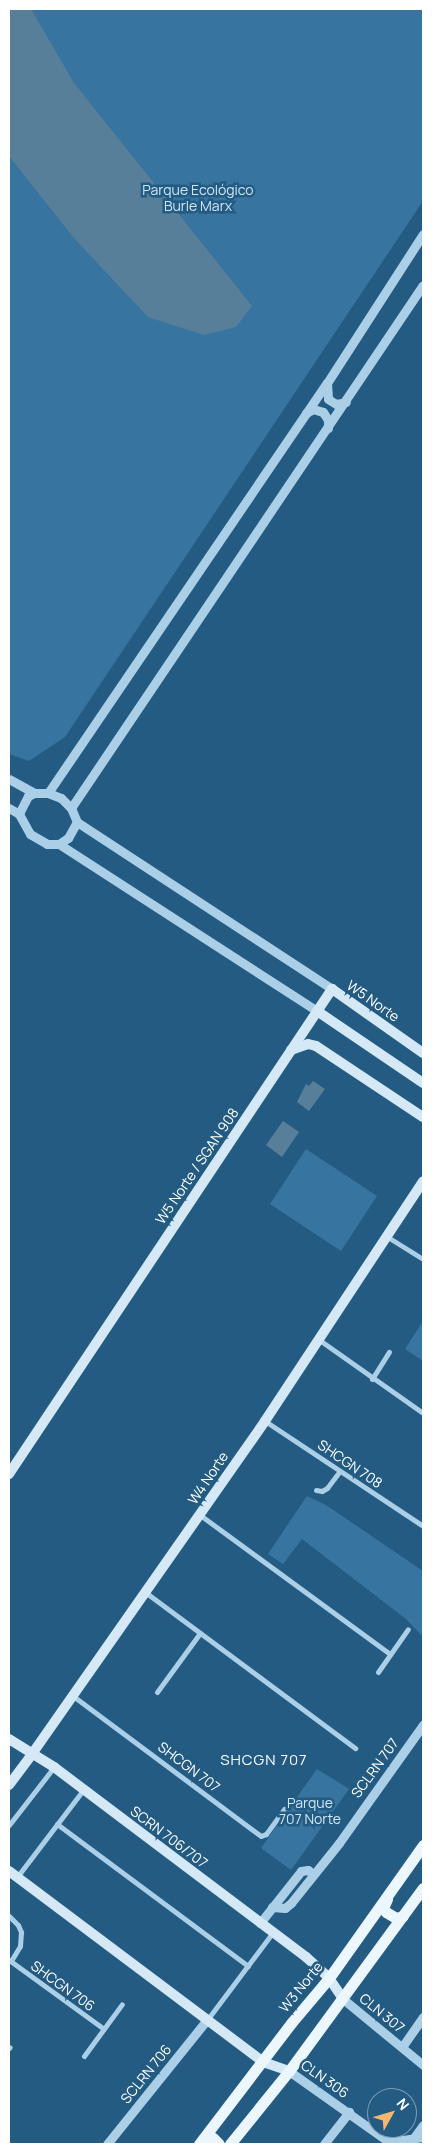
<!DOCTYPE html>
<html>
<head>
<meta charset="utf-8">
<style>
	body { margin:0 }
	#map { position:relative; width:432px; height:2153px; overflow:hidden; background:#235b82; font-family:Manrope,sans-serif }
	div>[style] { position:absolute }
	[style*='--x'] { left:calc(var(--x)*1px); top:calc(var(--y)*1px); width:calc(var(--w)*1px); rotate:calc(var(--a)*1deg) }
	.green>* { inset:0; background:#3775a0 }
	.water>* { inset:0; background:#577f9a }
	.minor>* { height:5px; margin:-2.5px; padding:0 2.5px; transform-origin:2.5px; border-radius:2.5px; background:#aacfe7 }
	.tertiary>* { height:9px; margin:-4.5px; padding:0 4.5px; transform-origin:4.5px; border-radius:4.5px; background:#aacfe7 }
	.secondary>* { height:10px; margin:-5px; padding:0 5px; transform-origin:5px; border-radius:5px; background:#d4e8f6 }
	.primary>* { height:11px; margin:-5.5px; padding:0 5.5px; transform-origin:5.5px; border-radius:5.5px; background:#ecf6fd }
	span { translate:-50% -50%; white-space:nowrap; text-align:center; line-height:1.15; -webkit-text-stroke:5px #235b82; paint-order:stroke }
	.park-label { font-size:14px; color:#cee6f6 }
	.street-label { font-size:14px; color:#fff }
	.neighbourhood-label { font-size:15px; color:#fff; letter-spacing:1px }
	.frame { position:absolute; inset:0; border:10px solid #fff; pointer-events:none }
	.north { position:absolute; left:367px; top:2088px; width:50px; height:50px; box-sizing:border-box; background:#235b82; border:1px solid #7b9db4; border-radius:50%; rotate:51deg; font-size:14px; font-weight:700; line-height:20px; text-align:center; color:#fff }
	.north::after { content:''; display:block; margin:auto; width:18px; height:22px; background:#f3b86d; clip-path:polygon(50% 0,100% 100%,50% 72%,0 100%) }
</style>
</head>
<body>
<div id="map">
	<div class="green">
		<i style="clip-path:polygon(9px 9px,422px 9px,423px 13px,423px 201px,65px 737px,29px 761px,9px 754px)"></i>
		<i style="clip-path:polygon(306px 1149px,377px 1196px,341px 1251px,270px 1204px)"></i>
		<i style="clip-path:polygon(423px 1321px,423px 1361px,405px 1349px)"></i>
		<i style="clip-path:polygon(307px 1496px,326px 1505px,423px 1571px,423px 1637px,406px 1619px,302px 1539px,283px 1564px,268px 1554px)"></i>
		<i style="clip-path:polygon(317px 1769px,349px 1789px,291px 1870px,261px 1848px)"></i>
	</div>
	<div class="water">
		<i style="clip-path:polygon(9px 9px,31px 9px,74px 83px,252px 306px,236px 327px,204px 335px,148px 317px,73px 237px,9px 156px)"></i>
		<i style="clip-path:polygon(313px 1081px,325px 1089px,309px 1111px,297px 1102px,306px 1084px,309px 1086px)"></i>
		<i style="clip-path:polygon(283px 1121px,299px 1132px,282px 1157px,266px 1145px)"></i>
	</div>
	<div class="minor">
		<i style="--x:386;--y:1236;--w:44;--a:31.9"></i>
		<i style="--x:318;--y:1339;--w:128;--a:35.2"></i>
		<i style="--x:372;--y:1379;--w:32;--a:-58"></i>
		<i style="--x:265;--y:1421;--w:190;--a:33.6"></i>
		<i style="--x:316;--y:1490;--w:6;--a:9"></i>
		<i style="--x:322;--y:1491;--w:6;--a:-31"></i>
		<i style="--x:327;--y:1488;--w:21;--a:-53"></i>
		<i style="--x:200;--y:1515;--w:235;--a:36.2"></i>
		<i style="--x:145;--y:1592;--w:262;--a:36.6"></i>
		<i style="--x:378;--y:1672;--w:52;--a:-55.1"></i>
		<i style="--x:157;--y:1692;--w:73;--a:-53.9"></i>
		<i style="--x:73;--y:1696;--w:234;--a:36.7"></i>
		<i style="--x:261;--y:1836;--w:5;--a:-22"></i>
		<i style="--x:266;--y:1834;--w:31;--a:-54"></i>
		<i style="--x:57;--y:1824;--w:238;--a:36.6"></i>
		<i style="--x:9;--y:1825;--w:73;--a:-52.2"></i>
		<i style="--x:17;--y:1877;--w:109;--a:-52.8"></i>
		<i style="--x:9;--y:1916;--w:13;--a:45"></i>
		<i style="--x:18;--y:1925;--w:8;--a:67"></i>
		<i style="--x:21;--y:1932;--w:14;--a:94"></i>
		<i style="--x:20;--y:1946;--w:17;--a:121"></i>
		<i style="--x:9;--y:1960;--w:117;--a:36"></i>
		<i style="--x:207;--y:2020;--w:110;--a:-53.1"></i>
		<i style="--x:9;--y:2048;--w:1;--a:-45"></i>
		<i style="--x:84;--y:2056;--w:64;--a:-53.8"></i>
	</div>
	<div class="tertiary">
		<i style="--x:327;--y:383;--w:16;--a:86"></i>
		<i style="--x:328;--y:399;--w:9;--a:32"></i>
		<i style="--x:336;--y:404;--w:10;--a:-11"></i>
		<i style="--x:306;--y:413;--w:8;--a:-30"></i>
		<i style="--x:313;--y:409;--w:10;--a:17"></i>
		<i style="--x:323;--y:412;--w:9;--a:58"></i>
		<i style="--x:328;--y:420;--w:8;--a:90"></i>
		<i style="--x:9;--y:779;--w:29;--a:29"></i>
		<i style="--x:48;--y:793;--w:496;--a:-55.8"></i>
		<i style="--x:327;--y:383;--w:177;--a:-57.2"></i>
		<i style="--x:9;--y:808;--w:12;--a:31"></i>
		<i style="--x:19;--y:814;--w:23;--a:61"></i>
		<i style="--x:30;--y:834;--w:20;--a:30"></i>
		<i style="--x:47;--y:844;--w:12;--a:0"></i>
		<i style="--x:59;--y:844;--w:11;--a:-34"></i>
		<i style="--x:68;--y:838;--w:18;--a:-61"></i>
		<i style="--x:77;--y:822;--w:15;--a:-113"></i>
		<i style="--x:71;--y:808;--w:14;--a:-135"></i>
		<i style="--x:61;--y:798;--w:14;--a:-159"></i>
		<i style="--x:48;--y:793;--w:14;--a:180"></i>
		<i style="--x:34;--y:793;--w:7;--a:153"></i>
		<i style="--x:28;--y:796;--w:20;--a:117"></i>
		<i style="--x:71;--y:808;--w:630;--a:-56.06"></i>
		<i style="--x:77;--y:822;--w:305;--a:33.2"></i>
		<i style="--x:59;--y:844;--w:307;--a:32.9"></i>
		<i style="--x:272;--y:1907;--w:13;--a:4"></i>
		<i style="--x:285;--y:1908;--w:8;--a:-40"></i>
		<i style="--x:291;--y:1903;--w:77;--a:-51.3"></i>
		<i style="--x:339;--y:1843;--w:145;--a:-54.6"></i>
		<i style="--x:260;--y:1923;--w:66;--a:-51.7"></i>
		<i style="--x:301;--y:1871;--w:7;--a:-8"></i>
		<i style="--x:308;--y:1870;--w:6;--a:39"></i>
		<i style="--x:343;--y:1999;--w:104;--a:39.5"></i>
		<i style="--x:402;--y:2047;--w:37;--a:-55"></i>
		<i style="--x:289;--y:2071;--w:119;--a:35.4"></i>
		<i style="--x:386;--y:2140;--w:9;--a:6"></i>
		<i style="--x:395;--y:2141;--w:28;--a:-8"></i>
		<i style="--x:413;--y:2139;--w:17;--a:-54"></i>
		<i style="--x:107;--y:2144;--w:158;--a:-51.2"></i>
		<i style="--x:324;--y:2144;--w:41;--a:-52"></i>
	</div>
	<div class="secondary">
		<i style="--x:317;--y:1011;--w:128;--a:34.2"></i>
		<i style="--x:291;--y:1050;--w:18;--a:-19"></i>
		<i style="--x:308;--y:1044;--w:8;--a:14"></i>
		<i style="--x:316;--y:1046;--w:128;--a:33.6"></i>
		<i style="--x:9;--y:1474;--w:583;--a:-56.34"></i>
		<i style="--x:332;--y:989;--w:111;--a:35.1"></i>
		<i style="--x:9;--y:1739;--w:53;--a:31.9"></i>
		<i style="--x:54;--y:1767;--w:316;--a:37"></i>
		<i style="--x:306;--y:1957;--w:31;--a:42"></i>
		<i style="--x:329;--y:1978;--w:25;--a:56"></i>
		<i style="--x:9;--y:1785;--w:39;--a:-53"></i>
		<i style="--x:32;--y:1754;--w:406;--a:-55"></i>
		<i style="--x:265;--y:1421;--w:287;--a:-56.6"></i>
		<i style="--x:9;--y:1871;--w:318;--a:36.9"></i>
		<i style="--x:263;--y:2062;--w:28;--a:19"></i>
	</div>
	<div class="primary">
		<i style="--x:387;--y:1899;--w:10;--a:114"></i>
		<i style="--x:383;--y:1908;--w:5;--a:53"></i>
		<i style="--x:386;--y:1912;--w:12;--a:31"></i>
		<i style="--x:396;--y:1918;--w:7;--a:-16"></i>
		<i style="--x:203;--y:2139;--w:10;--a:-6"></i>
		<i style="--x:213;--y:2138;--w:8;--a:45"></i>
		<i style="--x:199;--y:2144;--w:153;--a:-52.7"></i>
		<i style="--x:292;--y:2022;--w:57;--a:-49.9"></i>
		<i style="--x:329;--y:1978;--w:163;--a:-54.7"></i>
		<i style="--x:230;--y:2144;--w:94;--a:-51.1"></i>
		<i style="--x:289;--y:2071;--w:227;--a:-53.8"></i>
	</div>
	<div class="park-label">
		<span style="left:198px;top:198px">Parque Ecológico<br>Burle Marx</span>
		<span style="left:310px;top:1811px">Parque<br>707 Norte</span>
	</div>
	<div class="street-label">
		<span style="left:373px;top:1001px;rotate:35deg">W5 Norte</span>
		<span style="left:197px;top:1166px;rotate:-56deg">W5 Norte / SGAN 908</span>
		<span style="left:350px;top:1464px;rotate:34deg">SHCGN 708</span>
		<span style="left:208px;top:1478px;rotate:-56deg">W4 Norte</span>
		<span style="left:189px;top:1767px;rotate:37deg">SHCGN 707</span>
		<span style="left:375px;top:1768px;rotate:-54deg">SCLRN 707</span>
		<span style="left:169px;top:1837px;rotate:37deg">SCRN 706/707</span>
		<span style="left:63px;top:1986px;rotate:36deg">SHCGN 706</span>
		<span style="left:301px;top:1987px;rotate:-51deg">W3 Norte</span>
		<span style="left:382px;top:2013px;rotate:39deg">CLN 307</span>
		<span style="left:146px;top:2074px;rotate:-51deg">SCLRN 706</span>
		<span style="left:325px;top:2079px;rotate:35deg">CLN 306</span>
	</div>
	<div class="neighbourhood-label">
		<span style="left:264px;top:1760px">SHCGN 707</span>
	</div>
	<div class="frame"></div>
	<div class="north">N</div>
</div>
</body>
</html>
